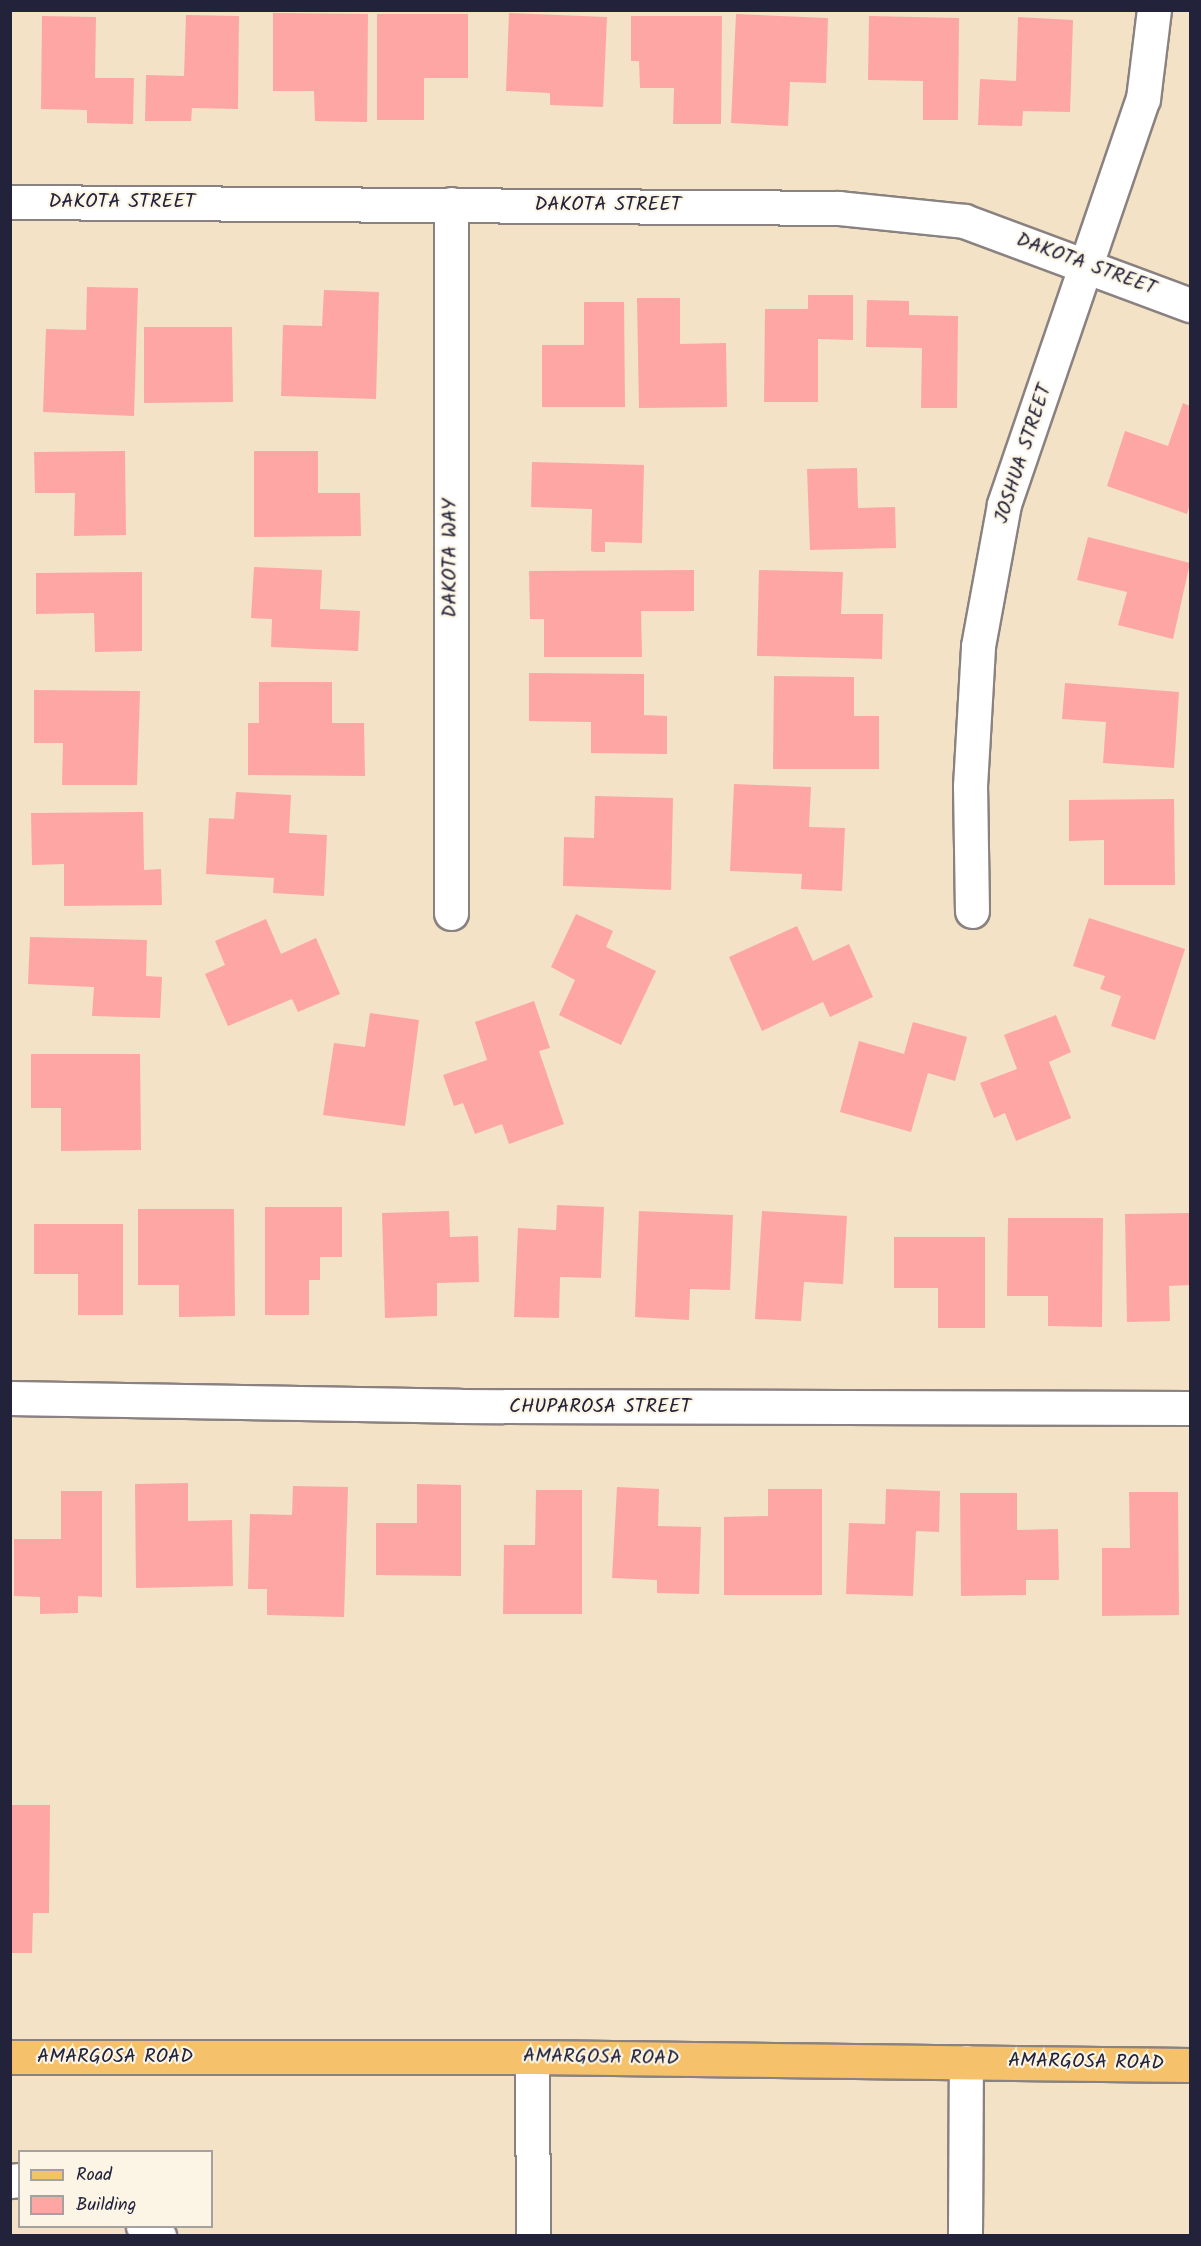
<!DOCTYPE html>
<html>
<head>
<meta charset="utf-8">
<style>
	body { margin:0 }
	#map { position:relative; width:1201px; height:2246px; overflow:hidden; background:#f3e2c5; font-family:Kalam,sans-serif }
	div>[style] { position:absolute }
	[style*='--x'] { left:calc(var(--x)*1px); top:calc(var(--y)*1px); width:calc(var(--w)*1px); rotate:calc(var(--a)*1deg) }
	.building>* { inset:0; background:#fea6a4 }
	.roads { filter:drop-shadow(2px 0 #8a8280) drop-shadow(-2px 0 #8a8280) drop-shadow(0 2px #8a8280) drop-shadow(0 -2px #8a8280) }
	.minor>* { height:33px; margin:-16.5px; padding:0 16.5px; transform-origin:16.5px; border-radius:16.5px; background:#fff }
	.major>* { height:33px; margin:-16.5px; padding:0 16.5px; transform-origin:16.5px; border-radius:16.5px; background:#f5c16b }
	span { translate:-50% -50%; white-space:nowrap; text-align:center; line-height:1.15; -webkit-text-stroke:4.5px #fcf5e5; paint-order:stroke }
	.street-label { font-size:20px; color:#22223b }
	.frame { position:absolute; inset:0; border:12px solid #22223b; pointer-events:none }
	.legend { position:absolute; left:18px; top:2150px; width:195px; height:78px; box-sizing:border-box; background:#fcf5e5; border:2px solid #a5a1a1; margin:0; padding:8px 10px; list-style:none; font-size:18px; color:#22223b }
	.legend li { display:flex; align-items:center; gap:12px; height:30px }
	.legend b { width:30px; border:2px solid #a5a1a1 }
</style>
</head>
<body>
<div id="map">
	<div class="building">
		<i style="clip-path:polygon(273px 13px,368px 14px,367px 122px,315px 121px,314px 91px,273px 91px)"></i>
		<i style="clip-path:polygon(509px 13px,607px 17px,603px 107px,550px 105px,550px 93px,506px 91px)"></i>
		<i style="clip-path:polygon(377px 14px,468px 14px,468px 78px,424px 78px,424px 120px,377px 120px)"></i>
		<i style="clip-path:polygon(736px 14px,828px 18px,826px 83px,790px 82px,788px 126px,731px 123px)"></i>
		<i style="clip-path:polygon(186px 15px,239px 16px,238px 109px,192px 108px,191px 121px,145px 121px,146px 75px,184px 76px)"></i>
		<i style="clip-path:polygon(42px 16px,96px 17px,95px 78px,134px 78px,133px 124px,87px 123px,87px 110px,41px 109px)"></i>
		<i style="clip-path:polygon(631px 16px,722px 16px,721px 124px,673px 124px,674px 88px,640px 88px,639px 61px,631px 61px)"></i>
		<i style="clip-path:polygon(869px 16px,959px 18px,958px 120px,923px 120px,923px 81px,868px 80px)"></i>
		<i style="clip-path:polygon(1018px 17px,1073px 20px,1070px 112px,1023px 111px,1022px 126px,978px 125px,980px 79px,1016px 81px)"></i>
		<i style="clip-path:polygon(87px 287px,138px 288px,134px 416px,43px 412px,46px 329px,86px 330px)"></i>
		<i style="clip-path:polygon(324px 290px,379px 292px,376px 399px,281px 396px,283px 325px,322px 326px)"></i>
		<i style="clip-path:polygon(808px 295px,853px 295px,853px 340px,818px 339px,818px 402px,764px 402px,765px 309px,808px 309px)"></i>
		<i style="clip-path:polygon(637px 298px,680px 298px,680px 344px,726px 343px,727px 407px,639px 408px)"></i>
		<i style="clip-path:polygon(867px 300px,909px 301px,909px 315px,958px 316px,957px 408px,921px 408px,922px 348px,866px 347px)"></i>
		<i style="clip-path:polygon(584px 302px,624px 302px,625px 407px,542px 407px,542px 345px,584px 345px)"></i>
		<i style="clip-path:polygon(144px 327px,232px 327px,233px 402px,144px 403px)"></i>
		<i style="clip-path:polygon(1183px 403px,1190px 406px,1190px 503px,1187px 514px,1107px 486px,1125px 431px,1168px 446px)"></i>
		<i style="clip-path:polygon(125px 451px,126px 535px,74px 536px,75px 493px,35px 493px,34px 452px)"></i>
		<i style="clip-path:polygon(254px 451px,318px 451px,318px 493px,360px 493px,361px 536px,254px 537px)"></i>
		<i style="clip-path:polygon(532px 462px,644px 465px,642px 543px,605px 542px,605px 552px,594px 552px,591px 551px,592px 509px,531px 507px)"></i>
		<i style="clip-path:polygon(857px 468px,858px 508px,895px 507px,896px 548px,810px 550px,807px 469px)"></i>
		<i style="clip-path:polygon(1088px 537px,1190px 563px,1173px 639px,1118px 625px,1127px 592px,1077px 580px)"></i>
		<i style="clip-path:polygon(254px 567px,322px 570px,320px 609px,360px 611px,358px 651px,271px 647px,272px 619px,251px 618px)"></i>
		<i style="clip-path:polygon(694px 570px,694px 611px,641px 611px,642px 657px,544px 657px,544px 619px,530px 619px,529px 571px)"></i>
		<i style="clip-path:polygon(759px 570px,843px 572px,841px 614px,883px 614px,882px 659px,757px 656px)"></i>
		<i style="clip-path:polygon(142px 572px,142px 651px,95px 652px,94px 613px,36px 614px,36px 573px)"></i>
		<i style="clip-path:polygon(529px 673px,644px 674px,644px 715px,667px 716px,667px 754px,591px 753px,591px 722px,529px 721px)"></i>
		<i style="clip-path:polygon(774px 676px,854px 677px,854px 716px,879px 716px,879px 769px,773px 769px)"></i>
		<i style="clip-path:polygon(259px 682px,332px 682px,332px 723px,364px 723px,365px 776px,248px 775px,248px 723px,259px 723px)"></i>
		<i style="clip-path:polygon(1065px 683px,1179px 692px,1174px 768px,1103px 763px,1106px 722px,1062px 719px)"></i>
		<i style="clip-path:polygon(34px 690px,140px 691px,137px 785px,62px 785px,63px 743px,34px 743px)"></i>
		<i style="clip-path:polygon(734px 784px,811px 787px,809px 827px,845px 828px,842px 891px,801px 889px,802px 874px,730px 871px)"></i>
		<i style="clip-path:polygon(236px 792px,291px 795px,289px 833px,327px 835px,324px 896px,273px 893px,274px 878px,206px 874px,209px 818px,234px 819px)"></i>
		<i style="clip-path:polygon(595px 796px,673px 798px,671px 890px,563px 886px,564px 837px,594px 838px)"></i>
		<i style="clip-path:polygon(1174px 799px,1175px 885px,1104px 885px,1104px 840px,1069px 841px,1069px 800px)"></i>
		<i style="clip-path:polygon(143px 812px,144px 870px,161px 869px,162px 905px,64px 906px,64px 864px,32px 865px,31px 813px)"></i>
		<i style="clip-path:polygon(576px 914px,613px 931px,606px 947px,656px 971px,621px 1045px,559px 1015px,575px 980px,551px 967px)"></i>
		<i style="clip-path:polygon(1089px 918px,1185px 949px,1155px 1040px,1111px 1026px,1121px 996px,1100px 989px,1105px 976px,1073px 966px)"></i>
		<i style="clip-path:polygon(266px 919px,281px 954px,316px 938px,340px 994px,298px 1012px,292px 999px,228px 1026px,205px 974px,225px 965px,215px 941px)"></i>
		<i style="clip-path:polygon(797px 926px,813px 961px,849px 944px,873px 997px,830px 1017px,823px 1002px,762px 1031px,729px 957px)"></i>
		<i style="clip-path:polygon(30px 937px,147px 940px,146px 976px,162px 977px,160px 1018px,92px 1016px,94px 987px,28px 984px)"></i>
		<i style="clip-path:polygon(534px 1001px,550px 1048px,539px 1051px,564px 1124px,509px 1144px,502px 1124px,475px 1134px,463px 1103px,454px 1106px,443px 1075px,487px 1060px,475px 1022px)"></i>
		<i style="clip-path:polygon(370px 1013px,419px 1020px,405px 1126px,323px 1115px,334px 1043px,365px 1047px)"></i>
		<i style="clip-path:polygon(1056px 1015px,1071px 1052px,1049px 1062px,1071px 1118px,1016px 1141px,1005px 1113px,994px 1118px,980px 1083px,1017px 1069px,1004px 1035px)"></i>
		<i style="clip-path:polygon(913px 1022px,967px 1037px,955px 1081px,928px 1073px,911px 1132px,840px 1112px,859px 1041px,904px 1054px)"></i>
		<i style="clip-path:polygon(31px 1054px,140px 1054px,141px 1150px,61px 1151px,61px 1108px,31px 1108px)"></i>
		<i style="clip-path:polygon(557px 1205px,604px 1207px,601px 1278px,560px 1277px,559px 1318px,514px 1317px,518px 1228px,556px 1230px)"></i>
		<i style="clip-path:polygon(265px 1207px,342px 1207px,342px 1257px,320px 1257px,320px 1280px,309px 1280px,309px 1315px,265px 1315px)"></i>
		<i style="clip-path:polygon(138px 1209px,234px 1209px,235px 1316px,179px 1317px,179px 1285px,138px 1285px)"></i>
		<i style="clip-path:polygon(449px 1211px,450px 1237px,478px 1236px,479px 1282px,437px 1283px,437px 1316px,385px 1318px,382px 1213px)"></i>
		<i style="clip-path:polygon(639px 1211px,733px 1215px,730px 1290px,690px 1289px,689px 1320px,635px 1317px)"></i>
		<i style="clip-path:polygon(762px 1211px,847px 1216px,843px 1284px,804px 1282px,801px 1321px,755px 1319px)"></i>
		<i style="clip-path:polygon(1190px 1213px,1190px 1285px,1169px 1286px,1170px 1321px,1127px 1322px,1125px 1214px)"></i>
		<i style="clip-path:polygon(1008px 1218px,1103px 1218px,1102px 1327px,1048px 1326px,1048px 1296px,1007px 1296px)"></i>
		<i style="clip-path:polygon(34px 1224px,123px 1224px,123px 1315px,78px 1315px,78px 1274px,34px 1274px)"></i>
		<i style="clip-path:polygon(894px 1237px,985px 1237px,985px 1328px,938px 1328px,938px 1288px,894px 1288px)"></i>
		<i style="clip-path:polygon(188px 1483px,188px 1521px,232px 1520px,233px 1586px,136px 1588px,135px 1484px)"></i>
		<i style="clip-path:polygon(417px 1484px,461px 1485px,461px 1576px,376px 1575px,376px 1523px,417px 1523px)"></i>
		<i style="clip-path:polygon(293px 1486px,348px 1487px,344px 1617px,267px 1615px,267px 1589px,248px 1589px,250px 1514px,292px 1515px)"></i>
		<i style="clip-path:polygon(617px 1487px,659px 1489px,658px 1526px,701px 1527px,699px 1594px,657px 1593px,657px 1580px,612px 1578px)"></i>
		<i style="clip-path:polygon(768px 1489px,822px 1489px,822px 1595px,724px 1595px,724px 1517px,768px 1516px)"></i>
		<i style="clip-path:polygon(886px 1489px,940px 1491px,939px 1532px,916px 1531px,913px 1596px,846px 1594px,849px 1523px,885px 1524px)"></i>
		<i style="clip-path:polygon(536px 1490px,582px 1490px,582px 1614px,503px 1614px,504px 1545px,535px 1545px)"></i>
		<i style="clip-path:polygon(61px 1491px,102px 1491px,102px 1597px,78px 1596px,78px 1613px,40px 1614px,40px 1597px,14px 1596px,14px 1539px,61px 1539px)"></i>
		<i style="clip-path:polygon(1129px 1492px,1178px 1492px,1179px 1615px,1102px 1616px,1102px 1548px,1130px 1548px)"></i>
		<i style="clip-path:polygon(960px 1493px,1017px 1493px,1017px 1530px,1058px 1529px,1059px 1580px,1026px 1580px,1026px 1595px,961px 1596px)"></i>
		<i style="clip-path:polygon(10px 1805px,50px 1805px,49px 1913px,33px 1913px,32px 1953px,10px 1953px)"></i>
	</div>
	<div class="roads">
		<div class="minor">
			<i style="--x:10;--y:202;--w:829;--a:0.41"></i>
			<i style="--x:839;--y:208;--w:126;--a:5.9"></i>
			<i style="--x:964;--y:221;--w:241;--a:20.4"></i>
			<i style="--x:972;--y:911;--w:125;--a:-90.9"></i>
			<i style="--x:970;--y:786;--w:140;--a:-86.7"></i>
			<i style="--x:978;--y:646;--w:144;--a:-79.6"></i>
			<i style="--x:1004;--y:504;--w:428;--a:-71.1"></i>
			<i style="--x:1143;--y:99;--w:90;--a:-83"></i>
			<i style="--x:451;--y:913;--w:709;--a:-90"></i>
			<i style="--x:10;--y:1398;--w:449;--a:1"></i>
			<i style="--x:459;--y:1406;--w:731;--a:0.16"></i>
			<i style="--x:532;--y:2057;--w:179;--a:89.7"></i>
			<i style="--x:10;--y:2181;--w:10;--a:-6"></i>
			<i style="--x:143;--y:2226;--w:19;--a:32"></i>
			<i style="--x:965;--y:2236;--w:174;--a:-89.7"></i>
		</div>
		<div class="major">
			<i style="--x:10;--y:2057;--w:522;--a:0"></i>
			<i style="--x:532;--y:2057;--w:658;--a:0.7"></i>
		</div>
	</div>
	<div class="street-label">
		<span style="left:122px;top:202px">DAKOTA STREET</span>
		<span style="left:608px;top:205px">DAKOTA STREET</span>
		<span style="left:1086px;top:265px;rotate:20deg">DAKOTA STREET</span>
		<span style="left:1024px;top:454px;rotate:-72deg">JOSHUA STREET</span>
		<span style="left:451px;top:558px;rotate:-90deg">DAKOTA WAY</span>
		<span style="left:600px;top:1407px">CHUPAROSA STREET</span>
		<span style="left:115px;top:2057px">AMARGOSA ROAD</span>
		<span style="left:601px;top:2058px;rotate:1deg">AMARGOSA ROAD</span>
		<span style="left:1086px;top:2063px;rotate:1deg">AMARGOSA ROAD</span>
	</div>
	<div class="frame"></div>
	<ul class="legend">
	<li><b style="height:8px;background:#f5c16b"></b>Road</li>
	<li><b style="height:16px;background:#fea6a4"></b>Building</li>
	</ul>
</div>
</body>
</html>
